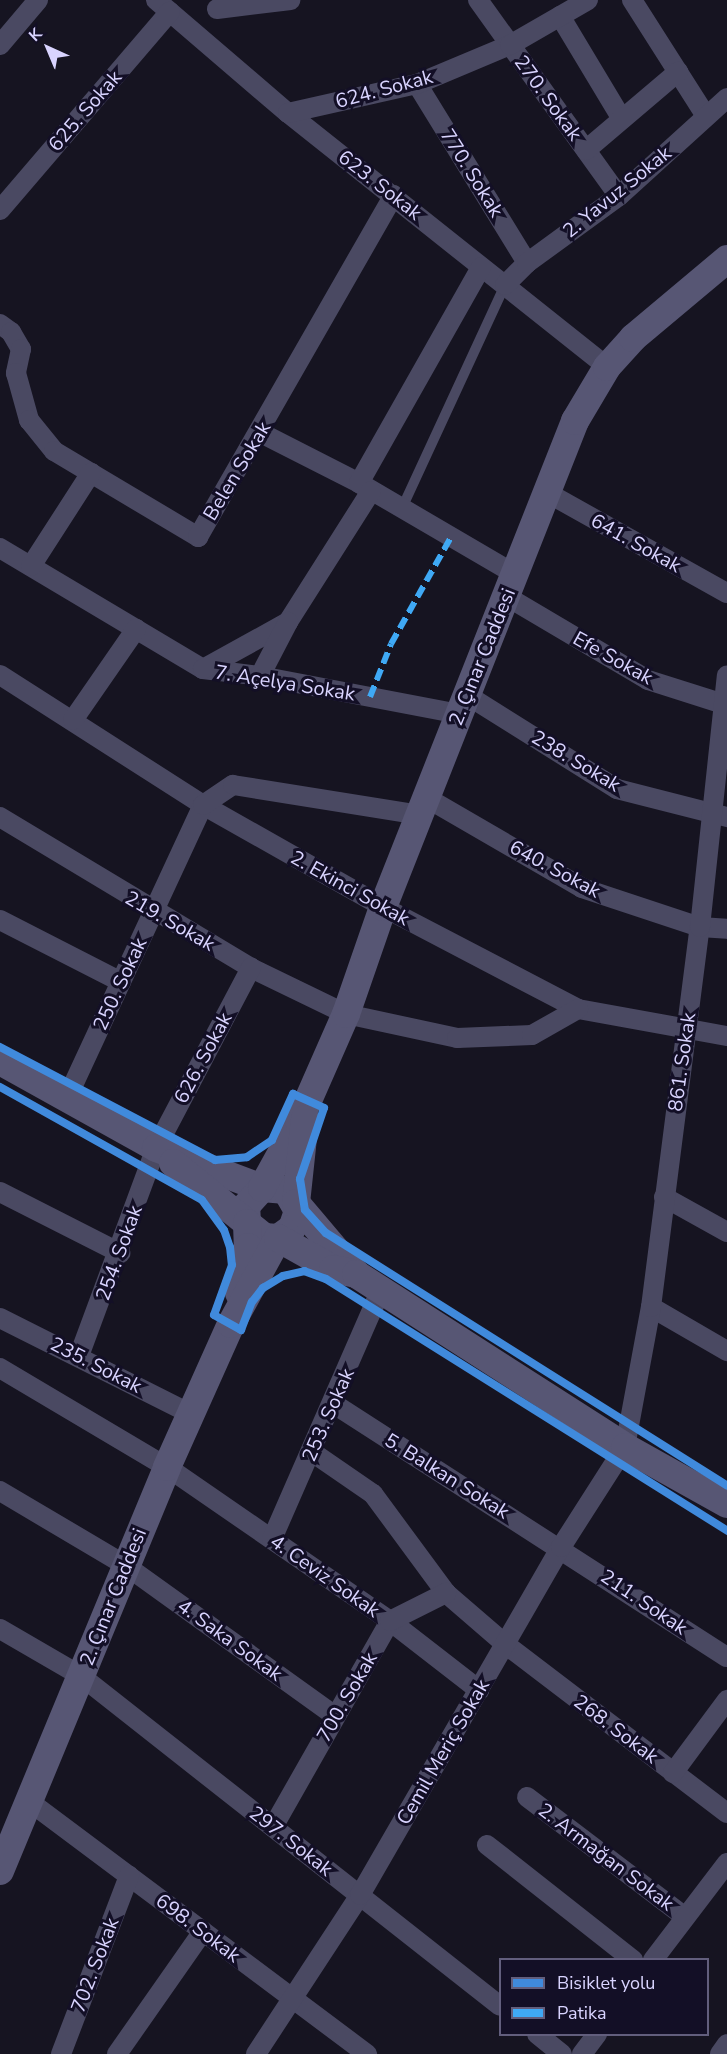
<!DOCTYPE html>
<html>
<head>
<meta charset="utf-8">
<style>
	body { margin:0 }
	#map { position:relative; width:727px; height:2054px; overflow:hidden; background:#161421; font-family:"Nunito Sans",sans-serif }
	div>[style] { position:absolute }
	[style*='--x'] { left:calc(var(--x)*1px); top:calc(var(--y)*1px); width:calc(var(--w)*1px); rotate:calc(var(--a)*1deg) }
	.lane>* { height:10px; margin:-5px; padding:0 5px; transform-origin:5px; border-radius:5px; background:#4a4962 }
	.street>* { height:20px; margin:-10px; padding:0 10px; transform-origin:10px; border-radius:10px; background:#4a4962 }
	.secondary>* { height:28px; margin:-14px; padding:0 14px; transform-origin:14px; border-radius:14px; background:#575674 }
	.quiet>* { height:6px; margin-top:-3px; transform-origin:0; background:repeating-linear-gradient(90deg,#3fa9f5 0 12px,transparent 0 18px) }
	.cycleway>* { height:8px; margin:-4px; padding:0 4px; transform-origin:4px; border-radius:4px; background:#408adc }
	span { translate:-50% -50%; white-space:nowrap; text-align:center; line-height:1.15; -webkit-text-stroke:6px #130f26; paint-order:stroke }
	.street-label { font-size:20px; color:#d9d4ff }
	.legend { position:absolute; left:499px; top:1958px; width:210px; height:78px; box-sizing:border-box; background:#130f26; border:2px solid #625e7d; margin:0; padding:8px 10px; list-style:none; font-size:18px; color:#d9d4ff }
	.legend li { display:flex; align-items:center; gap:12px; height:30px }
	.legend b { width:30px; border:2px solid #625e7d }
	.north { position:absolute; left:18px; top:18px; width:60px; height:60px; -webkit-text-stroke:4px #130f26; paint-order:stroke; rotate:316deg; font-size:16px; font-weight:700; line-height:24px; text-align:center; color:#d9d4ff }
	.north::after { content:''; display:block; margin:auto; width:21px; height:27px; background:#d9d4ff; clip-path:polygon(50% 0,100% 100%,50% 72%,0 100%) }
</style>
</head>
<body>
<div id="map">
	<div class="lane">
		<i style="--x:402;--y:508;--w:246;--a:-65.2"></i>
	</div>
	<div class="street">
		<i style="--x:156;--y:0;--w:174;--a:40.6"></i>
		<i style="--x:288;--y:113;--w:408;--a:38.5"></i>
		<i style="--x:478;--y:0;--w:241;--a:54.3"></i>
		<i style="--x:632;--y:0;--w:138;--a:57.5"></i>
		<i style="--x:217;--y:9;--w:74;--a:-7"></i>
		<i style="--x:560;--y:16;--w:120;--a:59"></i>
		<i style="--x:0;--y:45;--w:59;--a:-49.8"></i>
		<i style="--x:417;--y:84;--w:210;--a:58.4"></i>
		<i style="--x:288;--y:113;--w:132;--a:-12.7"></i>
		<i style="--x:417;--y:84;--w:101;--a:-22.8"></i>
		<i style="--x:510;--y:45;--w:90;--a:-30"></i>
		<i style="--x:586;--y:150;--w:121;--a:-40.3"></i>
		<i style="--x:0;--y:210;--w:261;--a:-49.4"></i>
		<i style="--x:505;--y:285;--w:31;--a:-45"></i>
		<i style="--x:527;--y:263;--w:114;--a:-36.1"></i>
		<i style="--x:619;--y:196;--w:146;--a:-42.2"></i>
		<i style="--x:0;--y:324;--w:14;--a:36"></i>
		<i style="--x:11;--y:332;--w:20;--a:60"></i>
		<i style="--x:21;--y:349;--w:25;--a:102"></i>
		<i style="--x:16;--y:373;--w:49;--a:74.5"></i>
		<i style="--x:29;--y:420;--w:40;--a:51"></i>
		<i style="--x:54;--y:451;--w:168;--a:30.8"></i>
		<i style="--x:198;--y:537;--w:394;--a:-60.2"></i>
		<i style="--x:261;--y:433;--w:110;--a:27"></i>
		<i style="--x:359;--y:483;--w:181;--a:30.3"></i>
		<i style="--x:359;--y:483;--w:248;--a:-60.5"></i>
		<i style="--x:546;--y:492;--w:207;--a:29.2"></i>
		<i style="--x:0;--y:548;--w:236;--a:30.8"></i>
		<i style="--x:203;--y:669;--w:57;--a:7"></i>
		<i style="--x:260;--y:676;--w:203;--a:10.8"></i>
		<i style="--x:31;--y:566;--w:111;--a:-57.2"></i>
		<i style="--x:506;--y:596;--w:165;--a:30.6"></i>
		<i style="--x:648;--y:680;--w:83;--a:17.6"></i>
		<i style="--x:203;--y:669;--w:97;--a:-28.9"></i>
		<i style="--x:288;--y:622;--w:155;--a:-57.6"></i>
		<i style="--x:0;--y:675;--w:241;--a:32.6"></i>
		<i style="--x:203;--y:805;--w:207;--a:29.5"></i>
		<i style="--x:383;--y:907;--w:220;--a:27.6"></i>
		<i style="--x:578;--y:1009;--w:151;--a:10.3"></i>
		<i style="--x:260;--y:676;--w:61;--a:-62.6"></i>
		<i style="--x:467;--y:695;--w:177;--a:32.1"></i>
		<i style="--x:617;--y:789;--w:114;--a:14.3"></i>
		<i style="--x:73;--y:720;--w:111;--a:-55.3"></i>
		<i style="--x:427;--y:798;--w:179;--a:30.1"></i>
		<i style="--x:582;--y:888;--w:124;--a:18.3"></i>
		<i style="--x:700;--y:927;--w:27;--a:4"></i>
		<i style="--x:0;--y:817;--w:293;--a:31"></i>
		<i style="--x:251;--y:968;--w:106;--a:25.8"></i>
		<i style="--x:346;--y:1014;--w:114;--a:12.2"></i>
		<i style="--x:457;--y:1038;--w:75;--a:-2.3"></i>
		<i style="--x:532;--y:1035;--w:53;--a:-29.5"></i>
		<i style="--x:0;--y:920;--w:136;--a:27.1"></i>
		<i style="--x:67;--y:1098;--w:323;--a:-65.1"></i>
		<i style="--x:203;--y:805;--w:36;--a:-34"></i>
		<i style="--x:233;--y:785;--w:189;--a:9.1"></i>
		<i style="--x:0;--y:1192;--w:135;--a:26.9"></i>
		<i style="--x:664;--y:1197;--w:72;--a:29.1"></i>
		<i style="--x:651;--y:1307;--w:88;--a:30.1"></i>
		<i style="--x:0;--y:1318;--w:214;--a:26.7"></i>
		<i style="--x:79;--y:1356;--w:222;--a:-69.7"></i>
		<i style="--x:156;--y:1148;--w:204;--a:-62.2"></i>
		<i style="--x:0;--y:1368;--w:194;--a:30.7"></i>
		<i style="--x:167;--y:1467;--w:271;--a:34.6"></i>
		<i style="--x:390;--y:1621;--w:113;--a:37.8"></i>
		<i style="--x:334;--y:1404;--w:467;--a:32.8"></i>
		<i style="--x:312;--y:1452;--w:74;--a:34.5"></i>
		<i style="--x:373;--y:1494;--w:123;--a:53.6"></i>
		<i style="--x:446;--y:1593;--w:78;--a:40.8"></i>
		<i style="--x:505;--y:1644;--w:279;--a:37.3"></i>
		<i style="--x:0;--y:1491;--w:145;--a:30.6"></i>
		<i style="--x:125;--y:1565;--w:259;--a:35.7"></i>
		<i style="--x:272;--y:1539;--w:272;--a:-66.4"></i>
		<i style="--x:0;--y:1629;--w:94;--a:30.1"></i>
		<i style="--x:81;--y:1676;--w:533;--a:38.22"></i>
		<i style="--x:673;--y:1773;--w:91;--a:-53.5"></i>
		<i style="--x:527;--y:1797;--w:198;--a:37.2"></i>
		<i style="--x:30;--y:1802;--w:421;--a:36.8"></i>
		<i style="--x:273;--y:1827;--w:237;--a:-60.4"></i>
		<i style="--x:390;--y:1621;--w:63;--a:-26.6"></i>
		<i style="--x:487;--y:1845;--w:186;--a:38.2"></i>
		<i style="--x:653;--y:1960;--w:122;--a:-52.7"></i>
		<i style="--x:537;--y:2034;--w:32;--a:39"></i>
		<i style="--x:61;--y:2054;--w:191;--a:-69.1"></i>
		<i style="--x:117;--y:2054;--w:150;--a:-55"></i>
		<i style="--x:256;--y:2054;--w:190;--a:-56.8"></i>
		<i style="--x:360;--y:1895;--w:402;--a:-60"></i>
		<i style="--x:561;--y:1547;--w:119;--a:-57.4"></i>
		<i style="--x:625;--y:1447;--w:142;--a:-79.5"></i>
		<i style="--x:651;--y:1307;--w:383;--a:-82.7"></i>
		<i style="--x:700;--y:927;--w:253;--a:-83.9"></i>
		<i style="--x:582;--y:2054;--w:25;--a:-53"></i>
		<i style="--x:720;--y:2054;--w:12;--a:-55"></i>
	</div>
	<div class="secondary">
		<i style="--x:0;--y:1061;--w:179;--a:29.1"></i>
		<i style="--x:156;--y:1148;--w:113;--a:20.7"></i>
		<i style="--x:262;--y:1188;--w:24;--a:5"></i>
		<i style="--x:286;--y:1190;--w:24;--a:60"></i>
		<i style="--x:298;--y:1211;--w:18;--a:109"></i>
		<i style="--x:292;--y:1228;--w:17;--a:144"></i>
		<i style="--x:278;--y:1238;--w:14;--a:-176"></i>
		<i style="--x:264;--y:1237;--w:22;--a:-141"></i>
		<i style="--x:247;--y:1223;--w:17;--a:-93"></i>
		<i style="--x:246;--y:1206;--w:24;--a:-48"></i>
		<i style="--x:262;--y:1188;--w:77;--a:-61.1"></i>
		<i style="--x:299;--y:1121;--w:117;--a:-66.3"></i>
		<i style="--x:346;--y:1014;--w:113;--a:-70.9"></i>
		<i style="--x:383;--y:907;--w:523;--a:-68.44"></i>
		<i style="--x:575;--y:421;--w:63;--a:-59.3"></i>
		<i style="--x:607;--y:367;--w:39;--a:-48"></i>
		<i style="--x:633;--y:338;--w:123;--a:-40"></i>
		<i style="--x:305;--y:1119;--w:84;--a:96.1"></i>
		<i style="--x:296;--y:1203;--w:93;--a:49.8"></i>
		<i style="--x:173;--y:1163;--w:95;--a:39"></i>
		<i style="--x:247;--y:1223;--w:24;--a:88"></i>
		<i style="--x:248;--y:1247;--w:47;--a:101.1"></i>
		<i style="--x:0;--y:1871;--w:437;--a:-67.5"></i>
		<i style="--x:167;--y:1467;--w:157;--a:-65.9"></i>
		<i style="--x:231;--y:1324;--w:98;--a:-61.3"></i>
		<i style="--x:278;--y:1238;--w:63;--a:29.4"></i>
		<i style="--x:333;--y:1269;--w:24;--a:12"></i>
		<i style="--x:356;--y:1274;--w:320;--a:32.7"></i>
		<i style="--x:625;--y:1447;--w:117;--a:29.2"></i>
	</div>
	<div class="quiet">
		<i style="--x:370;--y:697;--w:57;--a:-68.4"></i>
		<i style="--x:391;--y:644;--w:123;--a:-60.7"></i>
	</div>
	<div class="cycleway">
		<i style="--x:0;--y:1047;--w:243;--a:27.7"></i>
		<i style="--x:215;--y:1160;--w:32;--a:-5"></i>
		<i style="--x:247;--y:1157;--w:30;--a:-34"></i>
		<i style="--x:272;--y:1140;--w:51;--a:-65.5"></i>
		<i style="--x:293;--y:1094;--w:34;--a:24"></i>
		<i style="--x:324;--y:1108;--w:75;--a:108.7"></i>
		<i style="--x:300;--y:1179;--w:31;--a:81"></i>
		<i style="--x:305;--y:1210;--w:31;--a:48"></i>
		<i style="--x:326;--y:1233;--w:474;--a:32.2"></i>
		<i style="--x:0;--y:1087;--w:231;--a:29.2"></i>
		<i style="--x:202;--y:1200;--w:37;--a:54"></i>
		<i style="--x:224;--y:1230;--w:18;--a:71"></i>
		<i style="--x:230;--y:1247;--w:18;--a:84"></i>
		<i style="--x:232;--y:1265;--w:53;--a:109.8"></i>
		<i style="--x:214;--y:1315;--w:31;--a:29"></i>
		<i style="--x:241;--y:1330;--w:30;--a:-69"></i>
		<i style="--x:252;--y:1302;--w:18;--a:-52"></i>
		<i style="--x:263;--y:1288;--w:23;--a:-31"></i>
		<i style="--x:283;--y:1276;--w:22;--a:-13"></i>
		<i style="--x:304;--y:1271;--w:23;--a:20"></i>
		<i style="--x:326;--y:1279;--w:474;--a:32.1"></i>
	</div>
	<div class="street-label">
		<span style="left:384px;top:89px;rotate:-15deg">624. Sokak</span>
		<span style="left:548px;top:98px;rotate:54deg">270. Sokak</span>
		<span style="left:85px;top:111px;rotate:-49deg">625. Sokak</span>
		<span style="left:472px;top:173px;rotate:58deg">770. Sokak</span>
		<span style="left:380px;top:185px;rotate:38deg">623. Sokak</span>
		<span style="left:617px;top:192px;rotate:-39deg">2. Yavuz Sokak</span>
		<span style="left:237px;top:471px;rotate:-59deg">Belen Sokak</span>
		<span style="left:636px;top:543px;rotate:29deg">641. Sokak</span>
		<span style="left:482px;top:657px;rotate:-68deg">2. Çınar Caddesi</span>
		<span style="left:613px;top:658px;rotate:29deg">Efe Sokak</span>
		<span style="left:285px;top:683px;rotate:9deg">7. Açelya Sokak</span>
		<span style="left:576px;top:761px;rotate:31deg">238. Sokak</span>
		<span style="left:555px;top:869px;rotate:28deg">640. Sokak</span>
		<span style="left:350px;top:888px;rotate:29deg">2. Ekinci Sokak</span>
		<span style="left:170px;top:921px;rotate:30deg">219. Sokak</span>
		<span style="left:120px;top:984px;rotate:-65deg">250. Sokak</span>
		<span style="left:203px;top:1058px;rotate:-62deg">626. Sokak</span>
		<span style="left:682px;top:1062px;rotate:-82deg">861. Sokak</span>
		<span style="left:119px;top:1253px;rotate:-70deg">254. Sokak</span>
		<span style="left:96px;top:1365px;rotate:27deg">235. Sokak</span>
		<span style="left:328px;top:1415px;rotate:-66deg">253. Sokak</span>
		<span style="left:447px;top:1476px;rotate:32deg">5. Balkan Sokak</span>
		<span style="left:325px;top:1576px;rotate:35deg">4. Ceviz Sokak</span>
		<span style="left:113px;top:1597px;rotate:-68deg">2. Çınar Caddesi</span>
		<span style="left:644px;top:1602px;rotate:34deg">211. Sokak</span>
		<span style="left:230px;top:1640px;rotate:36deg">4. Saka Sokak</span>
		<span style="left:347px;top:1697px;rotate:-60deg">700. Sokak</span>
		<span style="left:616px;top:1729px;rotate:37deg">268. Sokak</span>
		<span style="left:443px;top:1752px;rotate:-60deg">Cemil Meriç Sokak</span>
		<span style="left:291px;top:1841px;rotate:38deg">297. Sokak</span>
		<span style="left:606px;top:1857px;rotate:37deg">2. Armağan Sokak</span>
		<span style="left:198px;top:1928px;rotate:37deg">698. Sokak</span>
		<span style="left:95px;top:1965px;rotate:-69deg">702. Sokak</span>
	</div>
	<ul class="legend">
	<li><b style="height:8px;background:#408adc"></b>Bisiklet yolu</li>
	<li><b style="height:8px;background:#3fa9f5"></b>Patika</li>
	</ul>
	<div class="north">K</div>
</div>
</body>
</html>
